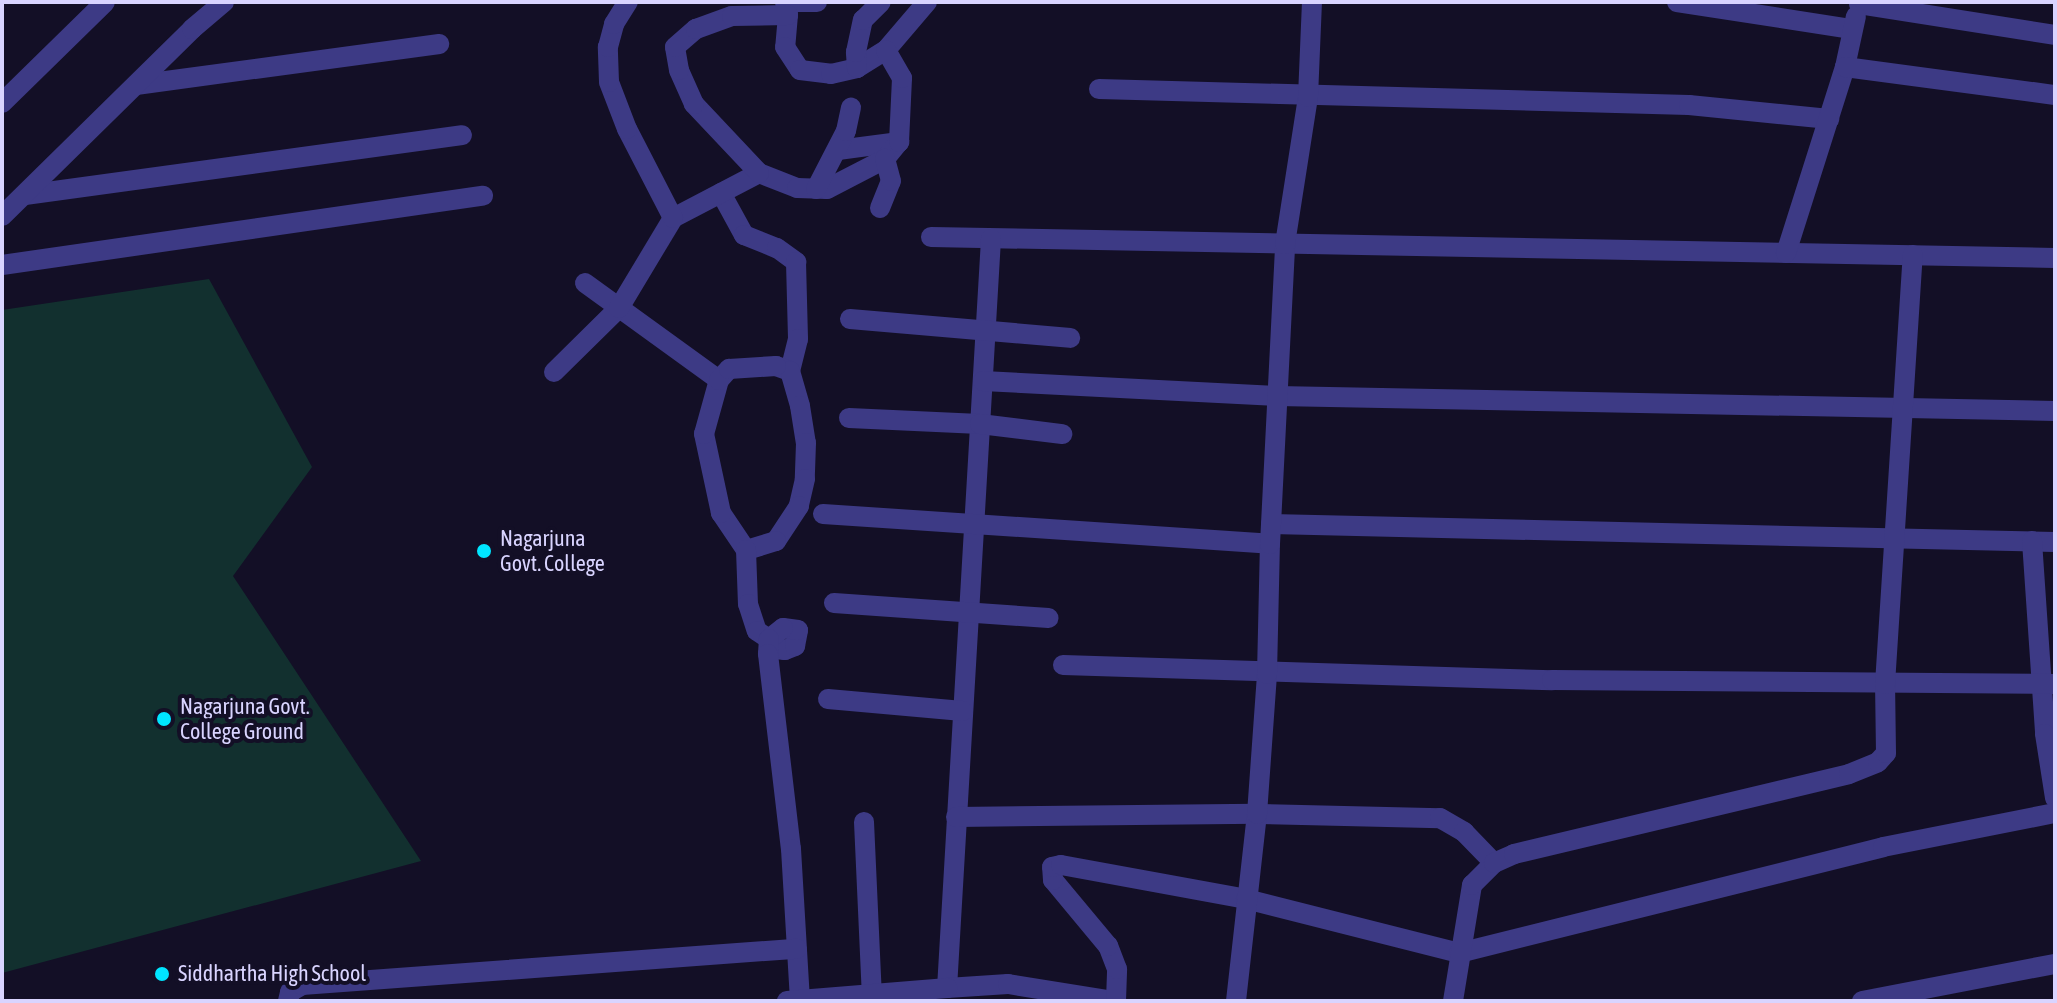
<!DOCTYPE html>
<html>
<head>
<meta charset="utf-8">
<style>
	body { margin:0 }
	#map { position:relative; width:2057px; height:1003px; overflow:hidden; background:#130f26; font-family:"Asap Condensed",sans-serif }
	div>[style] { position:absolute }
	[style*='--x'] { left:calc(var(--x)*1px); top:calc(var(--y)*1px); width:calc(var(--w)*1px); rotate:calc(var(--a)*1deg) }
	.green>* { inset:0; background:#12302f }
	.minor>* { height:20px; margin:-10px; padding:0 10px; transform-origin:10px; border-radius:10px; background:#3d3a85 }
	.dots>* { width:22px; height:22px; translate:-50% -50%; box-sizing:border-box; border:4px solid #130f26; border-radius:50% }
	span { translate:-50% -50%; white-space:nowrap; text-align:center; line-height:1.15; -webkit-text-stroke:8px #130f26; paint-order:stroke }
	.poi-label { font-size:22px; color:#d9d4ff }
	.left { translate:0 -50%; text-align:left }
	.frame { position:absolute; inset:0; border:4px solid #d9d4ff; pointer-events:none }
</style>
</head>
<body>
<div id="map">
	<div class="green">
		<i style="clip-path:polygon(209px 279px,312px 467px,233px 576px,421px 861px,2px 973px,2px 310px)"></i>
	</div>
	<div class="minor">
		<i style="--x:785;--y:2;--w:13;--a:77"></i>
		<i style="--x:788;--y:15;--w:32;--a:95"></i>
		<i style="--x:785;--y:47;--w:27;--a:57"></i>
		<i style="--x:800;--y:70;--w:31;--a:7"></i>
		<i style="--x:831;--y:74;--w:27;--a:-13"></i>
		<i style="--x:857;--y:68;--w:34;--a:-32"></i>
		<i style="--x:886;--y:50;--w:63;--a:-49.5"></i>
		<i style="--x:792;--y:2;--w:25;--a:0"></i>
		<i style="--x:1677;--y:2;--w:177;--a:8.8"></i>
		<i style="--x:1859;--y:4;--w:198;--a:9"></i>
		<i style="--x:1845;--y:67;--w:52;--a:-77.8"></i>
		<i style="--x:857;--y:68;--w:16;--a:-94"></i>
		<i style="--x:856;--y:52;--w:33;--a:-78"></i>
		<i style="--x:863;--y:20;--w:25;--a:-45"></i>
		<i style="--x:136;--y:85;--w:306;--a:-7.7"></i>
		<i style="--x:1099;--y:89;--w:590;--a:1.55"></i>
		<i style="--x:1689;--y:105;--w:141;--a:5.7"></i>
		<i style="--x:2;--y:103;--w:144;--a:-44.4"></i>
		<i style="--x:838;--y:150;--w:62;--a:-7.5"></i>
		<i style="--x:759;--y:173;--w:41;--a:21.5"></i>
		<i style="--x:797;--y:188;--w:30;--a:2"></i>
		<i style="--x:827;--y:189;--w:65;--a:-27.3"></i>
		<i style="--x:885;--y:159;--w:22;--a:-51"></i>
		<i style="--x:899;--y:142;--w:64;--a:-87.3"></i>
		<i style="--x:902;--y:78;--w:32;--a:-120"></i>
		<i style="--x:816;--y:189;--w:65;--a:-62.7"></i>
		<i style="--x:846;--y:131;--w:24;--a:-78"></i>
		<i style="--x:721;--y:193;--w:48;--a:61.3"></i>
		<i style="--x:744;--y:235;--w:35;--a:22"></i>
		<i style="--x:777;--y:248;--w:24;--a:36"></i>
		<i style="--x:796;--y:262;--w:77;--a:88.5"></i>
		<i style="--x:798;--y:339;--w:33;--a:104"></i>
		<i style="--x:25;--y:195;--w:441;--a:-7.8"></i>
		<i style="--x:880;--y:208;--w:29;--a:-68"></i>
		<i style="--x:891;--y:181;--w:23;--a:-105"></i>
		<i style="--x:2;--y:216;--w:267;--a:-44.5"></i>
		<i style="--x:192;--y:29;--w:42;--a:-40.2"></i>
		<i style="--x:673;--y:218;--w:97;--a:-27.6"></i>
		<i style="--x:759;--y:173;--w:95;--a:-133.3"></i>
		<i style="--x:694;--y:104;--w:37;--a:-114"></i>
		<i style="--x:679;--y:70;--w:23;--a:-100"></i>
		<i style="--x:675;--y:47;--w:28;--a:-41"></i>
		<i style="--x:696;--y:29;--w:38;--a:-20"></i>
		<i style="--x:732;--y:16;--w:56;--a:-1"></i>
		<i style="--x:931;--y:237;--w:1124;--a:1.07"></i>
		<i style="--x:991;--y:239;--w:750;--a:93.36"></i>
		<i style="--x:947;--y:988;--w:61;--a:-3.8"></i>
		<i style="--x:1008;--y:984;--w:106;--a:9.2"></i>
		<i style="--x:1786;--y:253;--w:195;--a:-72.4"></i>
		<i style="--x:1845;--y:67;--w:212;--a:7.6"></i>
		<i style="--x:2;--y:265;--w:486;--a:-8.2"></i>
		<i style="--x:585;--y:283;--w:165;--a:35.9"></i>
		<i style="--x:850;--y:319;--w:221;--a:4.9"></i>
		<i style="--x:776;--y:366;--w:15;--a:20"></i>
		<i style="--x:790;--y:371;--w:36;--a:74"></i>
		<i style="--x:800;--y:406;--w:37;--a:81"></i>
		<i style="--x:806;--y:443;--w:36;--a:92"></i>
		<i style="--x:805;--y:479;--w:28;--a:103"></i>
		<i style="--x:799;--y:506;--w:42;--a:123.3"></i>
		<i style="--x:776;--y:541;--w:31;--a:163"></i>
		<i style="--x:746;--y:550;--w:45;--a:-124"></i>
		<i style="--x:721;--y:513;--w:81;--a:-102.1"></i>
		<i style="--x:704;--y:434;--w:56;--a:-74.5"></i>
		<i style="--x:719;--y:380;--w:15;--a:-48"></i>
		<i style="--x:729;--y:369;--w:47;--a:-3.7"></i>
		<i style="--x:554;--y:372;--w:91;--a:-44.6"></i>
		<i style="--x:619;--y:308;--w:105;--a:-59"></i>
		<i style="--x:673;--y:218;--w:100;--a:-117.3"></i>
		<i style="--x:627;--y:129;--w:50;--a:-111"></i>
		<i style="--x:609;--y:82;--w:35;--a:-92"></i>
		<i style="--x:608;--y:47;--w:24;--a:-75"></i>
		<i style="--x:614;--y:24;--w:26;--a:-58"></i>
		<i style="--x:983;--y:381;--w:294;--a:2.9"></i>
		<i style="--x:1277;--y:396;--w:778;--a:1.1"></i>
		<i style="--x:849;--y:418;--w:131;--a:2.6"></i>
		<i style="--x:980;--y:424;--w:83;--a:7"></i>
		<i style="--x:823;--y:514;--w:448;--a:3.8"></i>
		<i style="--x:1271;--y:524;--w:784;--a:1.32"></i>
		<i style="--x:2032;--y:541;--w:193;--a:86.1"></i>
		<i style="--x:2045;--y:734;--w:65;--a:81.1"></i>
		<i style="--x:746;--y:550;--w:54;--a:87.9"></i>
		<i style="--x:748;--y:604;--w:28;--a:72"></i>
		<i style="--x:757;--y:631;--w:14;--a:34"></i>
		<i style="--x:769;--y:639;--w:12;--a:59"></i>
		<i style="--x:775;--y:649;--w:10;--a:6"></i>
		<i style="--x:785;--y:650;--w:11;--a:-22"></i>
		<i style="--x:795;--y:646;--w:16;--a:-79"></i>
		<i style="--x:798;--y:630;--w:15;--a:-172"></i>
		<i style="--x:783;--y:628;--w:18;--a:142"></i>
		<i style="--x:769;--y:639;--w:15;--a:94"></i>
		<i style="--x:768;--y:654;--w:196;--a:83.3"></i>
		<i style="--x:791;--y:849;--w:151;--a:86.6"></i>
		<i style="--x:834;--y:603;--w:215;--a:4"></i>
		<i style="--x:1063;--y:665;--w:489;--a:1.8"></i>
		<i style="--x:1552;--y:680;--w:503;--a:0.46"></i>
		<i style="--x:828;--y:699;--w:135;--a:5.1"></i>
		<i style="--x:956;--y:817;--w:301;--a:-0.6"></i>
		<i style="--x:1257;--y:814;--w:183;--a:1.3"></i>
		<i style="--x:1440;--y:818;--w:28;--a:30"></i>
		<i style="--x:1464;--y:832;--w:43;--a:45.9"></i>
		<i style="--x:864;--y:822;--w:175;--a:87.4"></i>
		<i style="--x:288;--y:1001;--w:9;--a:-77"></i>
		<i style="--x:290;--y:992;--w:14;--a:-30"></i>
		<i style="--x:302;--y:985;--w:496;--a:-4.2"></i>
		<i style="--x:787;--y:1001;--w:161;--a:-4.6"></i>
		<i style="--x:1116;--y:1001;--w:32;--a:-88"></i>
		<i style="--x:1117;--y:969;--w:25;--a:-111"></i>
		<i style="--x:1108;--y:946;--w:86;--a:-129.8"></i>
		<i style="--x:1053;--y:880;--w:13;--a:-94"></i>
		<i style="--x:1052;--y:867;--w:9;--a:-13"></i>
		<i style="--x:1061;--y:865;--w:188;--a:10.4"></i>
		<i style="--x:1246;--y:899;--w:220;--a:14.2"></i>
		<i style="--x:1459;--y:953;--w:437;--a:-14"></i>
		<i style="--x:1883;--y:847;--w:175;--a:-11.2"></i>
		<i style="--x:1236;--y:1001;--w:188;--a:-83.6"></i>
		<i style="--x:1257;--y:814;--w:140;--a:-85.9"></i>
		<i style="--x:1267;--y:674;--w:130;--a:-88.7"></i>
		<i style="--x:1270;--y:544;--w:300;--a:-87.1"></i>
		<i style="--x:1285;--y:244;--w:149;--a:-81.1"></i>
		<i style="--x:1308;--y:97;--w:95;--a:-87.6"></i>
		<i style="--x:1453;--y:1001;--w:118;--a:-80.7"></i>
		<i style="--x:1472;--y:885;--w:31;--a:-45"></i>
		<i style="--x:1494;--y:863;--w:22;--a:-24"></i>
		<i style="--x:1514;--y:854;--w:344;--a:-13.4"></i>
		<i style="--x:1849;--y:774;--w:31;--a:-22"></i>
		<i style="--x:1878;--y:762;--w:12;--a:-48"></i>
		<i style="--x:1886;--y:753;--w:69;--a:-90.8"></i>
		<i style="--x:1885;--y:684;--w:430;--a:-86.3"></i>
		<i style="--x:1862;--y:1001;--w:197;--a:-10.9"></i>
	</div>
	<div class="dots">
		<i style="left:484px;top:551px;background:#00e5ff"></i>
		<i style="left:164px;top:719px;background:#00e5ff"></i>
		<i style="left:162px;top:974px;background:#00e5ff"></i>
	</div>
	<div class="poi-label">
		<span class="left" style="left:500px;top:551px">Nagarjuna<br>Govt. College</span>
		<span class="left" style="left:180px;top:719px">Nagarjuna Govt.<br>College Ground</span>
		<span class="left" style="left:178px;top:974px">Siddhartha High School</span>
	</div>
	<div class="frame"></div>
</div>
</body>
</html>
